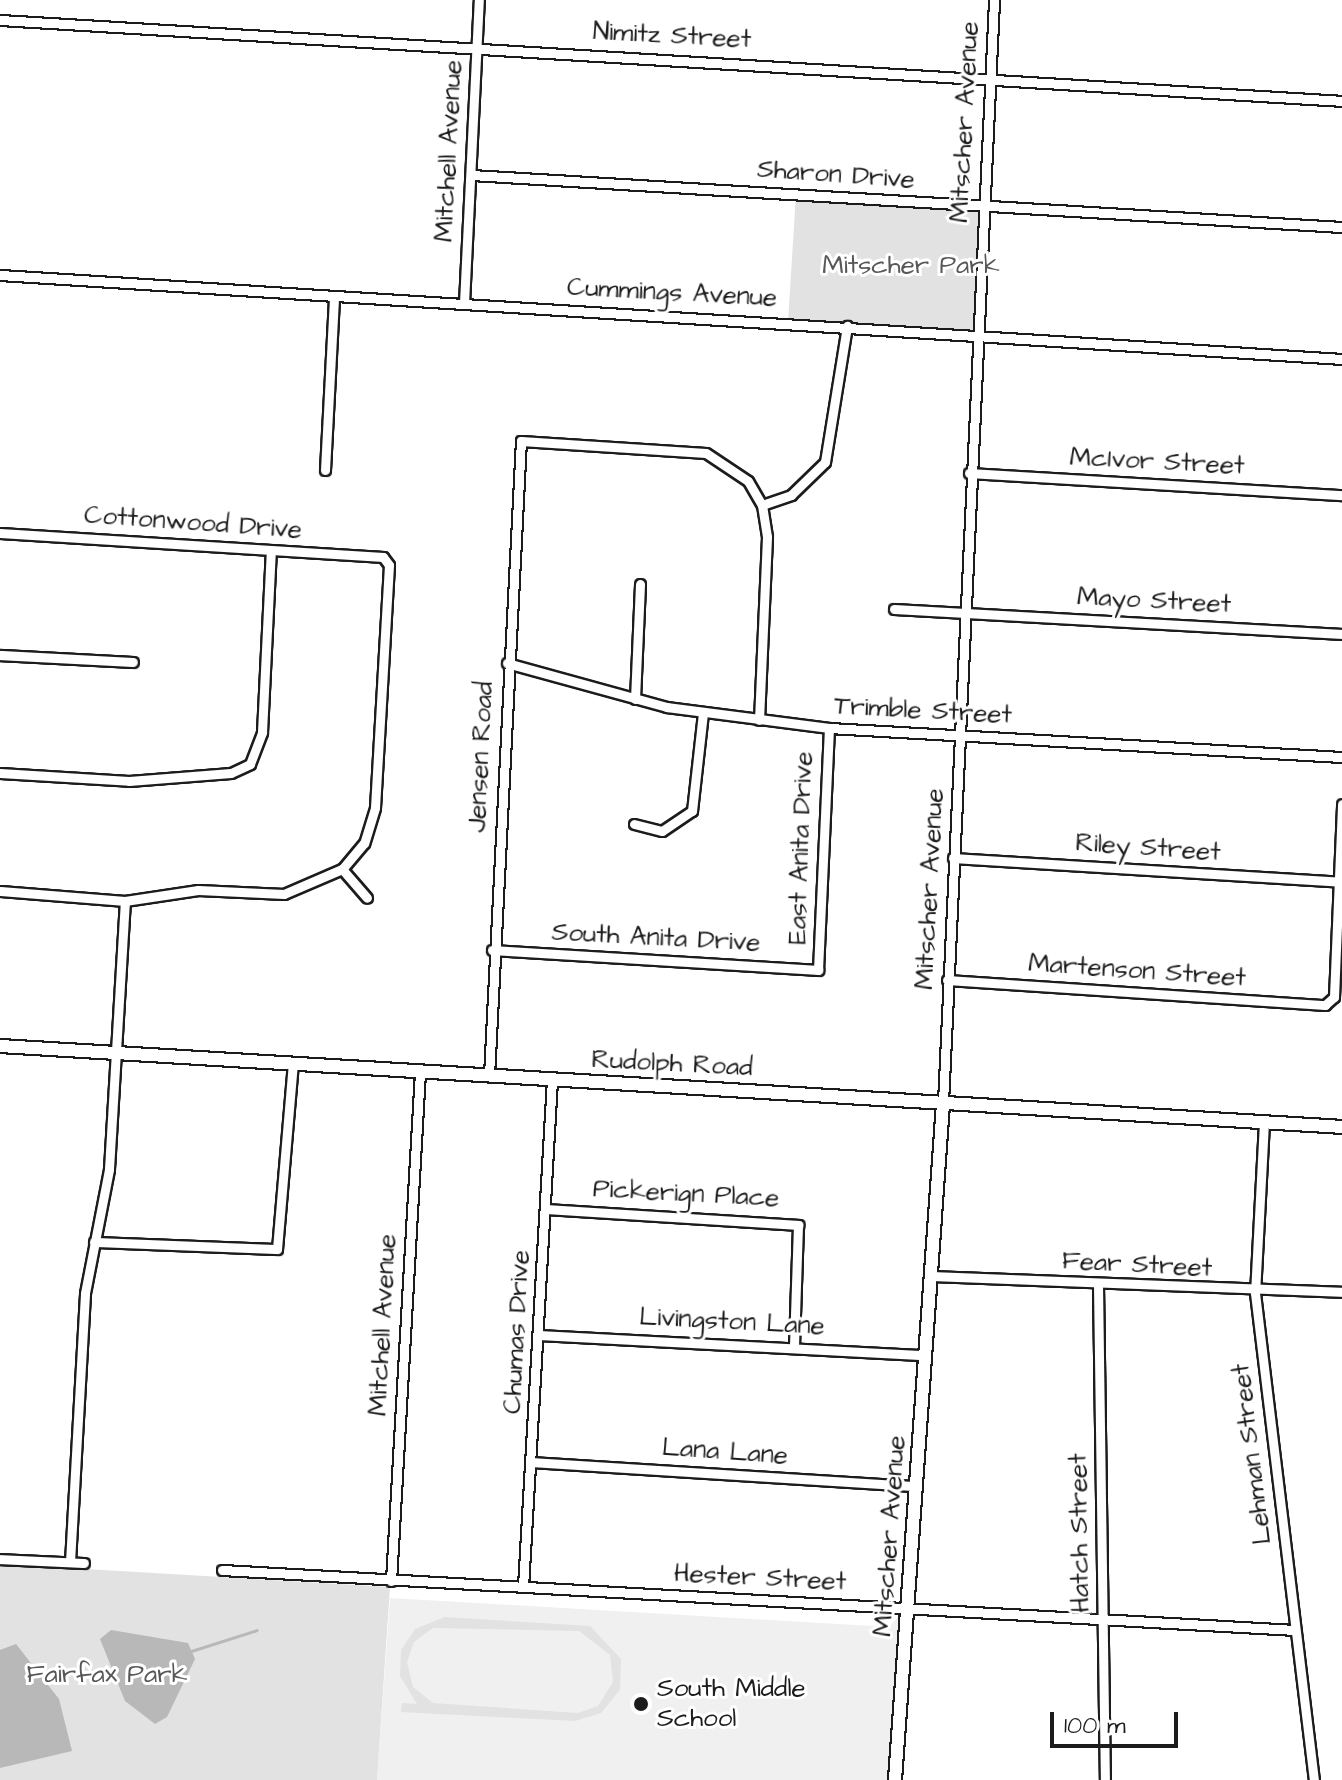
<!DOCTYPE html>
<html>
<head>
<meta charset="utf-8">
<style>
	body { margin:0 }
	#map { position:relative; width:1342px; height:1780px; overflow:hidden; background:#fff; font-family:"Architects Daughter",sans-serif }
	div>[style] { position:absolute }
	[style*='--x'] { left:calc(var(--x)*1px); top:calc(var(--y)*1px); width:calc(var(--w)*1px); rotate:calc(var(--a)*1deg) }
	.built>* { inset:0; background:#f0f0f0 }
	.green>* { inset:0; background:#e2e2e2 }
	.water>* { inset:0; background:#b8b8b8 }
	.stream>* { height:3px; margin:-1.5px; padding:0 1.5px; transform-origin:1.5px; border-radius:1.5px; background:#b8b8b8 }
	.roads { filter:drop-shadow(2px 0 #1c1c1c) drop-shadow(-2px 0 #1c1c1c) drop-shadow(0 2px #1c1c1c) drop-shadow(0 -2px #1c1c1c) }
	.minor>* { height:9px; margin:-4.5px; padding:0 4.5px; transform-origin:4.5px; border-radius:4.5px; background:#fff }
	.tertiary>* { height:12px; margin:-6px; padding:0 6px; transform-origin:6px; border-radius:6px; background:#fff }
	.dots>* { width:22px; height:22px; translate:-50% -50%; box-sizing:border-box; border:4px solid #fff; border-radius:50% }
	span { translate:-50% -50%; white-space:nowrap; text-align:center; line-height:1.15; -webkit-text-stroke:6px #fff; paint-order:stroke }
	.street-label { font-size:26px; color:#1c1c1c }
	.park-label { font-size:26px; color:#575757 }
	.poi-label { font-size:26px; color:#1c1c1c }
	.left { translate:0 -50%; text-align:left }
	.scale { position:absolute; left:1050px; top:1712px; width:128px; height:36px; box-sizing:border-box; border:4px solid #1c1c1c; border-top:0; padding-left:10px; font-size:24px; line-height:28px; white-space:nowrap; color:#1c1c1c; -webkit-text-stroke:6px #fff; paint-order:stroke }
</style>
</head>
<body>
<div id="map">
	<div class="built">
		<i style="clip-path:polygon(390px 1598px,889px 1627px,906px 1608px,895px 1780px,377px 1780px)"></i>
	</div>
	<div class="green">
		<i style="clip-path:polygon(796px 194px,983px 207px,977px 336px,788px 322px)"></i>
		<i style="clip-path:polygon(0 1564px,390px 1587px,377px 1780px,0 1780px)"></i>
		<i style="clip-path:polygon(evenodd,445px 1617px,590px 1626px,621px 1659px,620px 1690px,601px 1713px,575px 1721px,401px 1712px,402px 1703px,417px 1704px,400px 1676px,401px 1650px,415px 1629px,445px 1617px,433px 1628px,579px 1631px,610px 1655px,613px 1682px,598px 1706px,578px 1713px,433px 1703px,413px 1687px,407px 1662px,414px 1642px,433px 1628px)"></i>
	</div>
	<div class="water">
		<i style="clip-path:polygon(111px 1630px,188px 1643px,195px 1659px,167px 1717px,155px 1724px,125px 1701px,100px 1639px)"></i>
		<i style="clip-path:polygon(16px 1644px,59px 1699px,72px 1751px,0 1768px,0 1650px)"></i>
	</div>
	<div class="stream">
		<i style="--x:188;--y:1652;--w:72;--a:-17.7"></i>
	</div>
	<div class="roads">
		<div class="minor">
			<i style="--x:0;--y:20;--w:1344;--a:3.45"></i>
			<i style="--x:471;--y:175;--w:873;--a:3.42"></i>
			<i style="--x:0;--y:275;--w:1345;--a:3.58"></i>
			<i style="--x:464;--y:303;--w:303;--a:-87.2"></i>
			<i style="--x:325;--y:470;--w:173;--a:-87"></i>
			<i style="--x:969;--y:473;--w:374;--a:3.4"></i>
			<i style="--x:762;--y:505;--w:31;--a:-19"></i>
			<i style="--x:791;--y:495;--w:47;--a:-44.1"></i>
			<i style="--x:825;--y:462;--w:138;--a:-80.8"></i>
			<i style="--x:0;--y:533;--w:384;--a:3.6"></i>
			<i style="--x:383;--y:557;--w:10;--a:53"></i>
			<i style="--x:389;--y:565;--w:243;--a:93.3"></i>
			<i style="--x:375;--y:808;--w:37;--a:107"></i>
			<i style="--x:364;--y:843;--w:34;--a:130"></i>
			<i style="--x:342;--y:869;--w:63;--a:156.7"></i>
			<i style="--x:284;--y:894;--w:86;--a:-177.3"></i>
			<i style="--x:198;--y:890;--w:74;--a:171.4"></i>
			<i style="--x:125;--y:901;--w:125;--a:-175.4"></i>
			<i style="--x:894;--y:609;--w:449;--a:3.2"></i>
			<i style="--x:0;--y:655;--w:133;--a:3"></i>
			<i style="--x:507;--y:663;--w:166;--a:15.4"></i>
			<i style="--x:667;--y:707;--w:163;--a:7.4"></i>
			<i style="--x:829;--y:728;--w:514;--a:3.24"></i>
			<i style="--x:635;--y:699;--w:115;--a:-87.5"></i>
			<i style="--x:0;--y:773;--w:129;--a:3.5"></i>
			<i style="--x:129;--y:781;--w:102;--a:-4.5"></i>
			<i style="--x:231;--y:773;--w:21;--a:-25"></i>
			<i style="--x:250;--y:764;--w:34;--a:-69"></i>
			<i style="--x:262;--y:732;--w:181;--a:-87.2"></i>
			<i style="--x:634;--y:824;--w:29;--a:14"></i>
			<i style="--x:662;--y:831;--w:36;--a:-34"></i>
			<i style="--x:692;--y:811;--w:99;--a:-83.6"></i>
			<i style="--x:953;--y:858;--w:388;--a:3.5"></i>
			<i style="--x:342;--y:869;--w:38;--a:49"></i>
			<i style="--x:492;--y:950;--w:327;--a:3.5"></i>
			<i style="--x:818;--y:970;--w:242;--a:-87.4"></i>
			<i style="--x:947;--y:980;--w:379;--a:3.8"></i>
			<i style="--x:1325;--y:1005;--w:12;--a:-42"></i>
			<i style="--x:1334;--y:997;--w:193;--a:-87.6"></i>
			<i style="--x:489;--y:1076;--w:636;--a:-87.12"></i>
			<i style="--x:521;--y:441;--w:185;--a:3.7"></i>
			<i style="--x:706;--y:453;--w:50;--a:33.7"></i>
			<i style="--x:748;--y:481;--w:28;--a:60"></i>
			<i style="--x:762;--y:505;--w:32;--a:81"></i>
			<i style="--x:767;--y:537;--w:183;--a:92.5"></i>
			<i style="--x:943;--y:1103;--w:1104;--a:-87.35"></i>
			<i style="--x:1264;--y:1122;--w:171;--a:93"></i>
			<i style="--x:1255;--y:1293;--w:491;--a:83.1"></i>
			<i style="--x:546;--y:1209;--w:253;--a:3.6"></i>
			<i style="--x:798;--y:1225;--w:120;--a:91.9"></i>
			<i style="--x:94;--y:1242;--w:183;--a:2.2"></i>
			<i style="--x:277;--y:1249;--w:186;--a:-85.1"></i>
			<i style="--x:929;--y:1276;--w:413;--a:2.2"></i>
			<i style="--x:1098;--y:1285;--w:495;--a:89.2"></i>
			<i style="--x:538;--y:1335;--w:387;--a:3"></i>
			<i style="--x:531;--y:1462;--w:386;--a:3.6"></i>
			<i style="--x:0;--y:1559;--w:84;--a:2.7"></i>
			<i style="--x:70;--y:1562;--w:269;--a:-86.8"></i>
			<i style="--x:85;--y:1293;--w:126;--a:-79"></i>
			<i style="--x:109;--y:1169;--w:268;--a:-86.6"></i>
			<i style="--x:222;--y:1570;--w:1074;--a:3.2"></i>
			<i style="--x:391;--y:1581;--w:510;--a:-86.74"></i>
			<i style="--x:523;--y:1587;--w:509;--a:-86.73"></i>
		</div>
		<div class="tertiary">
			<i style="--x:0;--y:1046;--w:1344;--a:3.45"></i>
			<i style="--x:895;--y:1780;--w:679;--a:-85.94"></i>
		</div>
	</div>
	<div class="dots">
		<i style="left:641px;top:1704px;background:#1c1c1c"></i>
	</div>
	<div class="street-label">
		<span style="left:672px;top:36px;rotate:3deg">Nimitz Street</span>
		<span style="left:965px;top:122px;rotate:-87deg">Mitscher Avenue</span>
		<span style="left:449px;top:151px;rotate:-87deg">Mitchell Avenue</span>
		<span style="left:836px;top:175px;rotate:4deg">Sharon Drive</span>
		<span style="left:672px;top:293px;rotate:3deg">Cummings Avenue</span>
		<span style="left:1157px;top:462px;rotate:3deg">McIvor Street</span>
		<span style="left:193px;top:523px;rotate:4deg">Cottonwood Drive</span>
		<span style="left:1154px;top:601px;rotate:3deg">Mayo Street</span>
		<span style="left:923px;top:711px;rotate:3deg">Trimble Street</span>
		<span style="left:481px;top:757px;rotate:-87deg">Jensen Road</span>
		<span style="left:801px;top:848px;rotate:-88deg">East Anita Drive</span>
		<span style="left:1148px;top:848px;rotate:4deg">Riley Street</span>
		<span style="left:930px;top:889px;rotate:-87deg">Mitscher Avenue</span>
		<span style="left:656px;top:938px;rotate:3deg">South Anita Drive</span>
		<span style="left:1137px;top:971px;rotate:4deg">Martenson Street</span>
		<span style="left:672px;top:1064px;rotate:3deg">Rudolph Road</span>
		<span style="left:686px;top:1194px;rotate:3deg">Pickerign Place</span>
		<span style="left:1137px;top:1265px;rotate:3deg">Fear Street</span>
		<span style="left:732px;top:1322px;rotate:3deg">Livingston Lane</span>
		<span style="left:383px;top:1325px;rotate:-87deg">Mitchell Avenue</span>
		<span style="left:517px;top:1332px;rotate:-87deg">Chumas Drive</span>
		<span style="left:725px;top:1452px;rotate:4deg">Lana Lane</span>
		<span style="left:1252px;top:1454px;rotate:-97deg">Lehman Street</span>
		<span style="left:1080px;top:1533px;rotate:-91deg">Hatch Street</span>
		<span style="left:890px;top:1536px;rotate:-86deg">Mitscher Avenue</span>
		<span style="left:760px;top:1578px;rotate:3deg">Hester Street</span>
	</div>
	<div class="park-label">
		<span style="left:911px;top:266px">Mitscher Park</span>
		<span style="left:107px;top:1675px">Fairfax Park</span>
	</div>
	<div class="poi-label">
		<span class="left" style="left:657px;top:1704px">South Middle<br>School</span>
	</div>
	<div class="scale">100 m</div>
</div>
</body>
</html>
